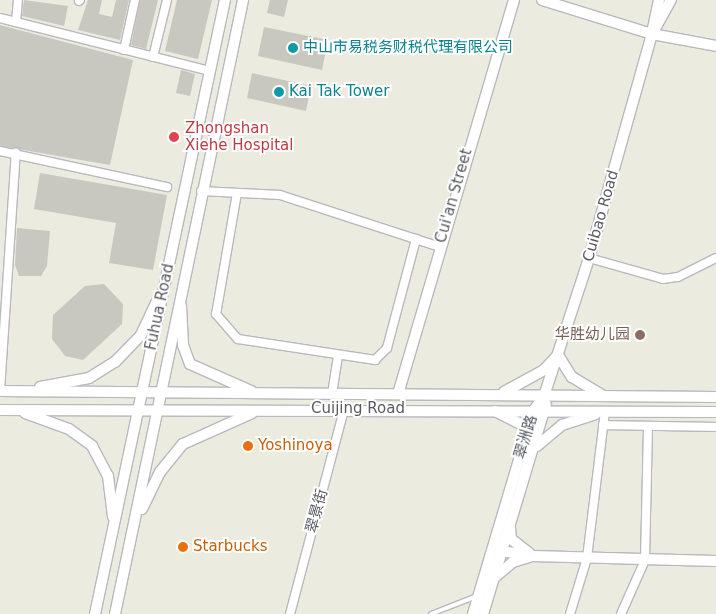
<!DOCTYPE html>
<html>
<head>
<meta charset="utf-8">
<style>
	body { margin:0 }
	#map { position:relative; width:716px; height:614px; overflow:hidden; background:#ecebe0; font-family:"DejaVu Sans","Noto Sans SC",sans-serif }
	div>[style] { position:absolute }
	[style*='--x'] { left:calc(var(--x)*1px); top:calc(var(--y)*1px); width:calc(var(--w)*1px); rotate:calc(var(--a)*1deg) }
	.building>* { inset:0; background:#c8c8c0 }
	.roads { filter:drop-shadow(1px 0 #b8b9bf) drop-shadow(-1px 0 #b8b9bf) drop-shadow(0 1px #b8b9bf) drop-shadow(0 -1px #b8b9bf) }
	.lane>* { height:4px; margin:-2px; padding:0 2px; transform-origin:2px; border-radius:2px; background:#fff }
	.street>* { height:8px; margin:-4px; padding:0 4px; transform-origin:4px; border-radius:4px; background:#fff }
	.secondary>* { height:10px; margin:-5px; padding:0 5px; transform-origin:5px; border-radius:5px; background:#fff }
	.dots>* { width:14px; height:14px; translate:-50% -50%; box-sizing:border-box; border:2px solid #fff; border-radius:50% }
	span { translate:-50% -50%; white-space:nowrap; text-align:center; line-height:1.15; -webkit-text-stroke:4px #fff; paint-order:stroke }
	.culture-label { font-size:15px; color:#0d838f }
	.left { translate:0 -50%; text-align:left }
	.health-label { font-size:15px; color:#be3a42 }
	.street-label { font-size:15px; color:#595b61 }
	.education-label { font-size:15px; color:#785e54 }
	.right { translate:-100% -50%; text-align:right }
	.food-label { font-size:15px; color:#c56008 }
</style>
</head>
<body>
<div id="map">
	<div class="building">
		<i style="clip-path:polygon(24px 0,68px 6px,64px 26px,22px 16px)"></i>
		<i style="clip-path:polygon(88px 0,102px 0,99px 14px,112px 17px,116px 0,129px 0,120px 40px,78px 30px)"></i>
		<i style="clip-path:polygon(140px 0,158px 0,146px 49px,131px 45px)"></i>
		<i style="clip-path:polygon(177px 0,212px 0,198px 59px,165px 51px)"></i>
		<i style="clip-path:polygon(270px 0,288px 0,284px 17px,267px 13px)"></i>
		<i style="clip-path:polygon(0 25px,133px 60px,110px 165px,0 146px)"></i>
		<i style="clip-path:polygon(264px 27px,328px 40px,322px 70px,258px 56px)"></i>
		<i style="clip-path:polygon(181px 70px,195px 74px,190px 96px,176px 93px)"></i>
		<i style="clip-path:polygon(252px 73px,311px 86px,306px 111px,247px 98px)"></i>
		<i style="clip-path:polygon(40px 173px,167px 195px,153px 270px,109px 263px,116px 223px,34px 209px)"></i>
		<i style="clip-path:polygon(17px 228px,50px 231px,47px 266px,41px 276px,19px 276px,15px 265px)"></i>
		<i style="clip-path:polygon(104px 284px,123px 304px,122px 324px,83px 360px,65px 356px,52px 339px,53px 315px,85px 286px)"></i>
	</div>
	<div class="roads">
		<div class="lane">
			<i style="--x:431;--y:614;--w:49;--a:-21.4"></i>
		</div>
		<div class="street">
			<i style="--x:79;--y:1;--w:1;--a:-45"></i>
			<i style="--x:0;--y:18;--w:217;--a:14.2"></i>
			<i style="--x:16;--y:22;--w:22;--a:-85"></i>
			<i style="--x:124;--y:50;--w:51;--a:-77.6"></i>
			<i style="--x:153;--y:57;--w:59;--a:-76.2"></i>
			<i style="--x:0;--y:151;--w:171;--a:12.2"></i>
			<i style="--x:201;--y:191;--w:79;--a:2.9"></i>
			<i style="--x:280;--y:195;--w:168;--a:18"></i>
			<i style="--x:237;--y:193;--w:123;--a:99.8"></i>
			<i style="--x:216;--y:314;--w:33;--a:49"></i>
			<i style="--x:238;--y:339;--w:139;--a:8.7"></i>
			<i style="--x:375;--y:360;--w:17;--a:-45"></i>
			<i style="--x:387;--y:348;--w:113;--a:-75.1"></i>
			<i style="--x:589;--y:258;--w:77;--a:15.8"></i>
			<i style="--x:663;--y:279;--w:15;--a:-8"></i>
			<i style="--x:678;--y:277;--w:42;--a:-26.6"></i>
			<i style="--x:0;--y:391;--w:239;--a:-86.2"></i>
			<i style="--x:332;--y:394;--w:39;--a:-81"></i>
			<i style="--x:603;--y:425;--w:113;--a:1"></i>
			<i style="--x:290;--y:614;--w:212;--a:-75.2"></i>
			<i style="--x:570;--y:614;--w:59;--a:-73.1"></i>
			<i style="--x:587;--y:558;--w:148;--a:-83"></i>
			<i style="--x:621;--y:614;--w:59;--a:-66"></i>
			<i style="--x:645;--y:560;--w:134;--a:-88.7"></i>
		</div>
		<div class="secondary">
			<i style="--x:542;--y:0;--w:115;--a:17.2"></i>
			<i style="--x:652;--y:34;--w:65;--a:10.6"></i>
			<i style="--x:659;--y:0;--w:35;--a:102"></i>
			<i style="--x:652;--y:34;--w:39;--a:-61"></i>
			<i style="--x:181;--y:306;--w:39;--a:87"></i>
			<i style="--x:183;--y:345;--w:20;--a:70"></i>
			<i style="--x:190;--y:364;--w:67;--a:23.9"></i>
			<i style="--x:40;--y:387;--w:50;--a:-10.4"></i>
			<i style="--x:89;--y:378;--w:31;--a:-32"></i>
			<i style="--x:115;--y:362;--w:37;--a:-46"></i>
			<i style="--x:141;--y:335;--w:35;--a:-65"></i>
			<i style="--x:0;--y:391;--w:716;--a:0.48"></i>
			<i style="--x:504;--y:392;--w:46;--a:-28.8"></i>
			<i style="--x:544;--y:370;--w:21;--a:-47"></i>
			<i style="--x:558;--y:355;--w:26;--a:58"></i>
			<i style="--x:572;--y:377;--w:35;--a:31"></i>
			<i style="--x:398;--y:394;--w:411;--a:-73.6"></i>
			<i style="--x:0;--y:410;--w:716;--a:0.16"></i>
			<i style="--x:495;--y:411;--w:31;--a:27"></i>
			<i style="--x:523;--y:425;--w:11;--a:63"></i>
			<i style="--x:25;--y:413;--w:47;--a:20"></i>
			<i style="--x:69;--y:429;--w:29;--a:36"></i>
			<i style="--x:92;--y:446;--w:34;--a:62"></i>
			<i style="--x:108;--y:476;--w:41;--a:83"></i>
			<i style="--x:537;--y:446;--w:33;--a:-40"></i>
			<i style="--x:562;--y:425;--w:35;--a:-18"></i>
			<i style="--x:142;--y:509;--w:41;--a:-64.1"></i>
			<i style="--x:160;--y:472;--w:36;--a:-51"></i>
			<i style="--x:183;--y:444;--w:76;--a:-24.2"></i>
			<i style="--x:510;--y:528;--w:11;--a:85"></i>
			<i style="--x:511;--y:539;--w:24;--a:38"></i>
			<i style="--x:495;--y:550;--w:38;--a:9"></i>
			<i style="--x:533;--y:556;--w:183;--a:1.6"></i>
			<i style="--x:495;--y:577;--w:23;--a:-40"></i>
			<i style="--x:513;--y:562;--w:17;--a:-17"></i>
			<i style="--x:95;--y:614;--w:628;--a:-78.05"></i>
			<i style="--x:115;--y:614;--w:627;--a:-78.22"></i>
			<i style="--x:473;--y:614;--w:213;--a:-73.4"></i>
			<i style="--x:534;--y:410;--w:17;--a:-54"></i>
			<i style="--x:544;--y:396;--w:145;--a:-71.9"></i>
			<i style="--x:589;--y:258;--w:233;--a:-74.3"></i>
			<i style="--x:483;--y:614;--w:219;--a:-73.3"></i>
		</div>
	</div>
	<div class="dots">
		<i style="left:293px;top:48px;background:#0f9aa8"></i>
		<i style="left:279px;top:92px;background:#0f9aa8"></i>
		<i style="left:174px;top:137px;background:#e0444e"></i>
		<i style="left:640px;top:335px;background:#8d6e63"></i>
		<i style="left:248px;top:446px;background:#e8710a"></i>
		<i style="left:183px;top:547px;background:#e8710a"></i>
	</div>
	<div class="culture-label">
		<span class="left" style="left:303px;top:48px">中山市易税务财税代理有限公司</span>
		<span class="left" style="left:289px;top:92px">Kai Tak Tower</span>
	</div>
	<div class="health-label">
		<span class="left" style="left:185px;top:137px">Zhongshan<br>Xiehe Hospital</span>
	</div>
	<div class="street-label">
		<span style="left:454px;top:196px;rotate:-74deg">Cui'an Street</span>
		<span style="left:601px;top:216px;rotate:-74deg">Cuibao Road</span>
		<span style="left:160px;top:307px;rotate:-78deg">Fuhua Road</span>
		<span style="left:358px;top:409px">Cuijing Road</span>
		<span style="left:526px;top:437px;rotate:-73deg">翠洲路</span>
		<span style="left:317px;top:511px;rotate:-75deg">翠景街</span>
	</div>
	<div class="education-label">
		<span class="right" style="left:630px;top:335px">华胜幼儿园</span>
	</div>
	<div class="food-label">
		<span class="left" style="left:258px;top:446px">Yoshinoya</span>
		<span class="left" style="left:193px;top:547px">Starbucks</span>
	</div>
</div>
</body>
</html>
